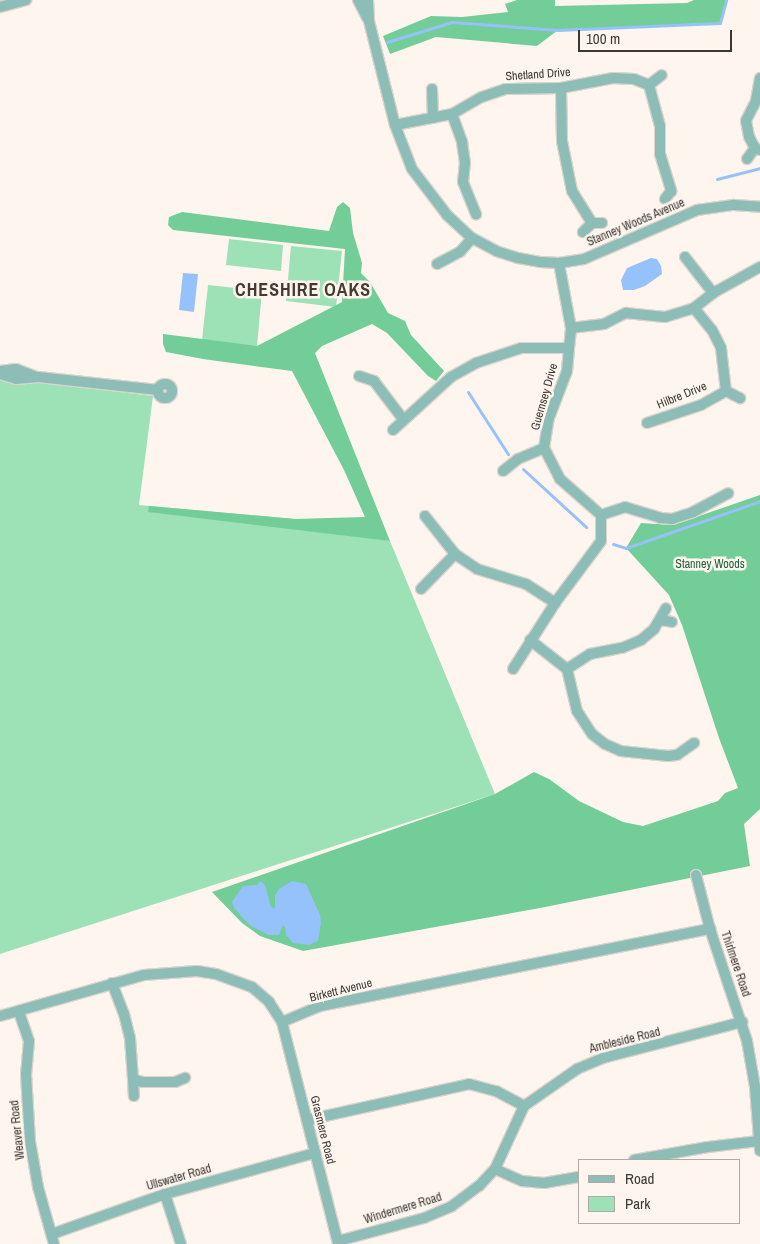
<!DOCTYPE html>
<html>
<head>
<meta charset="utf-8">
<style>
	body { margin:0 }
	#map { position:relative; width:760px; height:1244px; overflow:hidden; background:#fef5ee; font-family:"Archivo Narrow",sans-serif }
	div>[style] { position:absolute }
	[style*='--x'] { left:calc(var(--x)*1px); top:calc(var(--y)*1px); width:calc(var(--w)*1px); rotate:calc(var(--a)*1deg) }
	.green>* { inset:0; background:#9de1b7 }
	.forest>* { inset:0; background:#72cd98 }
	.water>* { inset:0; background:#96c2fb }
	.stream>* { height:3px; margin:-1.5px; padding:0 1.5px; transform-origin:1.5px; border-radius:1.5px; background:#96c2fb }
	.roads { filter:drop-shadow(1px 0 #dbd3cc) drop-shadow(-1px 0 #dbd3cc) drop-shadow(0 1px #dbd3cc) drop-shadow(0 -1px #dbd3cc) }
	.minor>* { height:10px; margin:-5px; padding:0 5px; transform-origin:5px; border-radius:5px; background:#8cbdb7 }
	.minor>.ring { margin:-5px; padding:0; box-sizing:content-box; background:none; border:10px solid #8cbdb7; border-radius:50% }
	span { translate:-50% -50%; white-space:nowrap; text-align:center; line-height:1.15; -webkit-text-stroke:5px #fef5ee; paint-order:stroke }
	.street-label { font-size:12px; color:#3e3833 }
	.park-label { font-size:12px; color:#20623f }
	.district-label { font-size:18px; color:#463a30; font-weight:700; letter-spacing:1px }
	.legend { position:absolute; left:578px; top:1159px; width:162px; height:65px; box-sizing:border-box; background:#fef5ee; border:1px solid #b1a9a3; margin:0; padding:6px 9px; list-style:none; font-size:15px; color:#3e3833 }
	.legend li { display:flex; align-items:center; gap:10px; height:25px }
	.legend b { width:25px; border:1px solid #b1a9a3 }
	.scale { position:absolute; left:578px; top:30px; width:154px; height:22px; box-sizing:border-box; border:2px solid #3e3833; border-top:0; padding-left:6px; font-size:15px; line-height:18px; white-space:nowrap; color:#3e3833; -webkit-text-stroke:4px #fef5ee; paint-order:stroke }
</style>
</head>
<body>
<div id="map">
	<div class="green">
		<i style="clip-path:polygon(229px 239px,283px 245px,281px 271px,226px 265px)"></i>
		<i style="clip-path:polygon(291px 246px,342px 251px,336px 307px,286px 301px)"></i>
		<i style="clip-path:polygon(208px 285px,262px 291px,257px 346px,202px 340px)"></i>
		<i style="clip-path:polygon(0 378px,153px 396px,139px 505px,295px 519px,390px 541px,495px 794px,0 954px)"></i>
	</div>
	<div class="forest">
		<i style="clip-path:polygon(517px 0,555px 0,555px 6px,687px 3px,694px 0,726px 0,720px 23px,558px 30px,537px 46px,436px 37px,390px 54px,383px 36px,431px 16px,462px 17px,508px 12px,505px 4px)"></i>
		<i style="clip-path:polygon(343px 202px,350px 208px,353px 233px,362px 263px,361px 273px,370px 282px,388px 313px,405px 321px,411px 335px,444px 371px,436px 381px,428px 376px,387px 333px,372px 324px,322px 346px,315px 353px,390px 541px,148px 512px,149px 506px,295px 519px,365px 517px,344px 470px,292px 371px,203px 359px,166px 352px,163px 344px,163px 334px,257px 346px,342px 302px,345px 249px,173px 230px,168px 225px,169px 217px,182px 212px,329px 231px,337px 207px)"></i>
		<i style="clip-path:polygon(760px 495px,760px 809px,744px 824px,750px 866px,540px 908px,303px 951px,260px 936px,242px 923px,212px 892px,495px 794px,534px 772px,549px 779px,579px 801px,623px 822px,643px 826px,718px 801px,725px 793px,738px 788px,719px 738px,682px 625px,669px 595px,626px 548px,641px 523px,673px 525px)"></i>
	</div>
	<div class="water">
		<i style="clip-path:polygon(651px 258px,657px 259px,661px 266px,662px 274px,645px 286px,634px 290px,623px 290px,621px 280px,627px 268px)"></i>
		<i style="clip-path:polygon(183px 273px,198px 274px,194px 312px,179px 310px)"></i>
		<i style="clip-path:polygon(260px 881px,265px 885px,271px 907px,275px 909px,275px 895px,279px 889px,292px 881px,306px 884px,320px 915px,321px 923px,318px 941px,309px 945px,293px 943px,286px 935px,285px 927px,283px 925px,279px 935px,269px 935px,251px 926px,242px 917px,234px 908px,232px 902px,243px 886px,257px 885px)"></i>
	</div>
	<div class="stream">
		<i style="--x:387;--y:42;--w:68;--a:-17.1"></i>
		<i style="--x:452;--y:22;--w:106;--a:4.3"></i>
		<i style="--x:558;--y:30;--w:162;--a:-2.5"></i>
		<i style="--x:720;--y:23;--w:24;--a:-75"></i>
		<i style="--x:717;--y:179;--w:44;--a:-14.3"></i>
		<i style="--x:468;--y:392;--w:74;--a:57.2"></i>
		<i style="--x:523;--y:469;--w:86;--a:42.6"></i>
		<i style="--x:613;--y:544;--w:14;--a:17"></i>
		<i style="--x:626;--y:548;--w:142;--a:-19.3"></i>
	</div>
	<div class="roads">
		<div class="minor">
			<i style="--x:358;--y:0;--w:20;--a:63"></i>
			<i style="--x:368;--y:0;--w:21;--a:87"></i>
			<i style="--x:369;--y:21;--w:107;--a:76"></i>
			<i style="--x:395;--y:125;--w:47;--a:68.9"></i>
			<i style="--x:412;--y:169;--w:58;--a:52.7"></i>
			<i style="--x:447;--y:215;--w:34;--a:43"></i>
			<i style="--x:472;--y:238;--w:27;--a:28"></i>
			<i style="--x:496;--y:251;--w:23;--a:18"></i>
			<i style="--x:518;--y:258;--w:22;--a:10"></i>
			<i style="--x:540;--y:262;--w:19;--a:3"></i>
			<i style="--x:559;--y:263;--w:25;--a:-9"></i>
			<i style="--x:584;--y:259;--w:123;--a:-23.4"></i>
			<i style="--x:697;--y:210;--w:37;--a:-8"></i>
			<i style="--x:734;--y:205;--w:26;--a:4"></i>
			<i style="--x:0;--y:7;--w:27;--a:-15"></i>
			<i style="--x:760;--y:78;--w:23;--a:100"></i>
			<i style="--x:756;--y:101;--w:22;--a:117"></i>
			<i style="--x:746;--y:121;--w:16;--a:79"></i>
			<i style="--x:749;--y:137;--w:13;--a:61"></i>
			<i style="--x:755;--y:148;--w:5;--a:22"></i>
			<i style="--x:649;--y:85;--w:16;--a:-38"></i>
			<i style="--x:561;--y:88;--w:53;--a:88.9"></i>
			<i style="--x:562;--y:141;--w:51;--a:78.7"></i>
			<i style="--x:572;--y:191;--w:38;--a:58"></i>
			<i style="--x:592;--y:223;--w:13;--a:135"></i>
			<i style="--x:432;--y:89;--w:29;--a:88"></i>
			<i style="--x:452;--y:114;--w:30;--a:70"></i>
			<i style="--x:462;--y:142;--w:21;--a:82"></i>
			<i style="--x:465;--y:163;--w:19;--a:96"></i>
			<i style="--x:463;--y:182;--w:35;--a:68"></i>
			<i style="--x:395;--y:125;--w:58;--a:-10.9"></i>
			<i style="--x:452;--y:114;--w:34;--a:-30"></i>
			<i style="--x:482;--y:97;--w:24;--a:-19"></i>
			<i style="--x:505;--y:89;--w:56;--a:-1"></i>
			<i style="--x:561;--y:88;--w:53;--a:-10.9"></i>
			<i style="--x:613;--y:78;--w:21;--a:3"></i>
			<i style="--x:634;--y:79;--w:16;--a:22"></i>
			<i style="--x:649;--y:85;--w:42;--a:75"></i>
			<i style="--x:660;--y:126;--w:28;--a:90"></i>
			<i style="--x:660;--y:154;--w:39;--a:73"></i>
			<i style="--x:671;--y:191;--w:10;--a:127"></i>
			<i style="--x:747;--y:159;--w:14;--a:-54"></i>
			<i style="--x:592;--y:223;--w:10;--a:0"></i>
			<i style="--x:685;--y:257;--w:46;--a:52.1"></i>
			<i style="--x:437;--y:264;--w:26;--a:-28"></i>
			<i style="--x:460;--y:252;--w:18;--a:-49"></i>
			<i style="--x:694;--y:308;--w:24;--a:-38"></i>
			<i style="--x:713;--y:293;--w:54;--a:-29"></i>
			<i style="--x:571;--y:328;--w:33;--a:-7"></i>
			<i style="--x:604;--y:324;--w:25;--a:-27"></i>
			<i style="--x:626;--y:313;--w:39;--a:6"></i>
			<i style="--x:665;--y:317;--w:30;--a:-17"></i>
			<i style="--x:694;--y:308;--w:28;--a:51"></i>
			<i style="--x:712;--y:330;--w:20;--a:63"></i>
			<i style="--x:721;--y:348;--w:43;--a:83.4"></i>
			<i style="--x:726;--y:391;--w:16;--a:27"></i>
			<i style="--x:0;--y:371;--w:16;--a:-7"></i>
			<i style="--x:16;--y:369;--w:22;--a:21"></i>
			<i style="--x:0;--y:374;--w:17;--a:17"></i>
			<i style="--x:16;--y:379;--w:22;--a:-5"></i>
			<i style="--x:38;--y:377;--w:121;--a:6.2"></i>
			<i style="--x:359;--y:376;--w:16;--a:18"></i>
			<i style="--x:374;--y:381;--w:48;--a:52.7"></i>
			<i class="ring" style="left:158px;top:384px;width:4px;height:4px"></i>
			<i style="--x:647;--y:423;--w:57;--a:-18.4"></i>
			<i style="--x:701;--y:405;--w:29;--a:-29"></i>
			<i style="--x:393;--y:430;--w:79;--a:-42.4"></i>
			<i style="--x:451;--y:377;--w:29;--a:-29"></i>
			<i style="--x:476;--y:363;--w:47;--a:-18.4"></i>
			<i style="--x:521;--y:348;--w:48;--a:0"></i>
			<i style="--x:503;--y:471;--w:19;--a:-39"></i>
			<i style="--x:518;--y:459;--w:28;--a:-23"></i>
			<i style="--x:601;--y:515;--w:25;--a:-18"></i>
			<i style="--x:625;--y:507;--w:37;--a:17"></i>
			<i style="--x:660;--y:518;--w:12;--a:5"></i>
			<i style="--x:672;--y:519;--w:22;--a:-18"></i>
			<i style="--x:693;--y:512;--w:40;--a:-28"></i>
			<i style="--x:425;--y:516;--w:48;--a:51.7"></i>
			<i style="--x:421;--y:589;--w:49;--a:-45.8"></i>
			<i style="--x:455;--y:554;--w:27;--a:34"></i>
			<i style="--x:477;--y:569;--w:51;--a:17"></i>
			<i style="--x:526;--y:584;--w:35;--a:33"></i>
			<i style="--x:660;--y:620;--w:12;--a:9"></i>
			<i style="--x:530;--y:640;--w:47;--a:38.1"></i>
			<i style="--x:567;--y:669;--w:43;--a:76.6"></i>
			<i style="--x:577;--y:711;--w:27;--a:57"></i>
			<i style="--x:592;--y:734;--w:16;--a:38"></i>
			<i style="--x:605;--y:744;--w:17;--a:24"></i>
			<i style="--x:621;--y:751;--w:47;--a:6.1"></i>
			<i style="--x:668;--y:756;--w:9;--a:-6"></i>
			<i style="--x:677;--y:755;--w:21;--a:-35"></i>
			<i style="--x:513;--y:669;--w:78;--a:-57.5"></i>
			<i style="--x:555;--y:603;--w:77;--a:-53.4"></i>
			<i style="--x:601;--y:541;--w:26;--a:-90"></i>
			<i style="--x:601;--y:515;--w:55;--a:-138.7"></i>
			<i style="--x:560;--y:479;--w:35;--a:-117"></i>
			<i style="--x:544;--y:448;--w:30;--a:-81"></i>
			<i style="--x:549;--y:418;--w:50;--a:-69"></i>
			<i style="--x:567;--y:371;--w:23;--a:-85"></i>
			<i style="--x:569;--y:348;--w:20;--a:-84"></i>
			<i style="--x:571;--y:328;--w:66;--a:-100.5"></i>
			<i style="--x:567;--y:669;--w:27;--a:-33"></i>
			<i style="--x:590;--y:654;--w:33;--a:-11"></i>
			<i style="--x:622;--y:648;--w:21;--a:-23"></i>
			<i style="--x:641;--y:640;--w:17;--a:-40"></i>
			<i style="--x:654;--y:629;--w:24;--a:-60"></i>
			<i style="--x:696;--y:875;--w:56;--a:75.5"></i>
			<i style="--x:710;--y:929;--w:118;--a:71.7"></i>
			<i style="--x:747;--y:1041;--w:47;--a:80.1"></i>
			<i style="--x:755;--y:1087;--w:64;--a:85.5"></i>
			<i style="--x:112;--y:983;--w:33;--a:69"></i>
			<i style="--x:124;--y:1014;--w:25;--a:76"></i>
			<i style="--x:130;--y:1038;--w:41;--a:85.8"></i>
			<i style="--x:133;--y:1079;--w:9;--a:18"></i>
			<i style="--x:142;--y:1082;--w:33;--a:0"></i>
			<i style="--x:175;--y:1082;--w:11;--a:-22"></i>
			<i style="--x:19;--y:1012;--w:31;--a:71"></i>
			<i style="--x:29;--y:1041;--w:33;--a:95"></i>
			<i style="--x:26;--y:1074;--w:67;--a:86.6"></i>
			<i style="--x:30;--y:1141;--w:47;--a:80.1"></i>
			<i style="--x:38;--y:1187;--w:59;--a:74.3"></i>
			<i style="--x:0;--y:1016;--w:150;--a:-15.9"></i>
			<i style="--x:144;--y:975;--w:53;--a:-4.3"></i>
			<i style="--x:197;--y:971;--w:19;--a:9"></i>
			<i style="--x:216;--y:974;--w:38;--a:20"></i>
			<i style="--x:252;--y:987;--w:23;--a:41"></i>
			<i style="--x:269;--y:1002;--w:24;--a:57"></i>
			<i style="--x:282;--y:1022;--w:41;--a:-22.8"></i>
			<i style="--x:320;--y:1006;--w:398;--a:-11.2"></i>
			<i style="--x:282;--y:1022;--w:229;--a:75.8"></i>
			<i style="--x:133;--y:1079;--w:17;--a:87"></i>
			<i style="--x:307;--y:1120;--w:166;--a:-12.5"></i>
			<i style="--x:469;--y:1084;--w:28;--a:15"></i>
			<i style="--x:496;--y:1091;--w:32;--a:28"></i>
			<i style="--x:634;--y:1160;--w:75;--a:-10"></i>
			<i style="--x:708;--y:1147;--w:51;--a:-6.7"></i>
			<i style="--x:495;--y:1169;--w:69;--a:-65.3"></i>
			<i style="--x:524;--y:1106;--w:65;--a:-34.9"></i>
			<i style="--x:577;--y:1069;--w:28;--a:-23"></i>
			<i style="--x:603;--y:1058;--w:144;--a:-14.5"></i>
			<i style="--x:165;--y:1194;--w:52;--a:72.3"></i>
			<i style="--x:52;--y:1234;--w:120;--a:-19.5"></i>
			<i style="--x:165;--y:1194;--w:156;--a:-15.3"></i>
			<i style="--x:338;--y:1241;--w:89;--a:-15"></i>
			<i style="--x:424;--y:1218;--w:30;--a:-23"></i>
			<i style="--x:452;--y:1206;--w:34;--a:-37"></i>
			<i style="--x:479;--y:1186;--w:23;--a:-47"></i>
			<i style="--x:495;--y:1169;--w:30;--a:24"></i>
			<i style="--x:522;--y:1181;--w:22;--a:5"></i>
			<i style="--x:544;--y:1183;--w:36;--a:-10"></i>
		</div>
	</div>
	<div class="street-label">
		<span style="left:538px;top:75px;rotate:-4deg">Shetland Drive</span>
		<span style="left:636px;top:223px;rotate:-23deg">Stanney Woods Avenue</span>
		<span style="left:682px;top:396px;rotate:-22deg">Hilbre Drive</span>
		<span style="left:545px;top:397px;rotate:-74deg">Guernsey Drive</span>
		<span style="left:735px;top:964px;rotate:71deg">Thirlmere Road</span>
		<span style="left:341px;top:991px;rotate:-14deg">Birkett Avenue</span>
		<span style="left:625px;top:1041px;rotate:-14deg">Ambleside Road</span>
		<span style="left:18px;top:1130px;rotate:-96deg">Weaver Road</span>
		<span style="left:322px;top:1130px;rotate:76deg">Grasmere Road</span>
		<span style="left:179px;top:1178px;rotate:-16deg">Ullswater Road</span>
		<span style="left:403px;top:1209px;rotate:-17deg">Windermere Road</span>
	</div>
	<div class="park-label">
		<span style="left:710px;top:565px">Stanney Woods</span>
	</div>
	<div class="district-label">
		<span style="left:303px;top:290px">CHESHIRE OAKS</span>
	</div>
	<ul class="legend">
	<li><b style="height:6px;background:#8cbdb7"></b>Road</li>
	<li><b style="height:14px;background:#9de1b7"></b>Park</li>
	</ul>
	<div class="scale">100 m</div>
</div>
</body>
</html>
